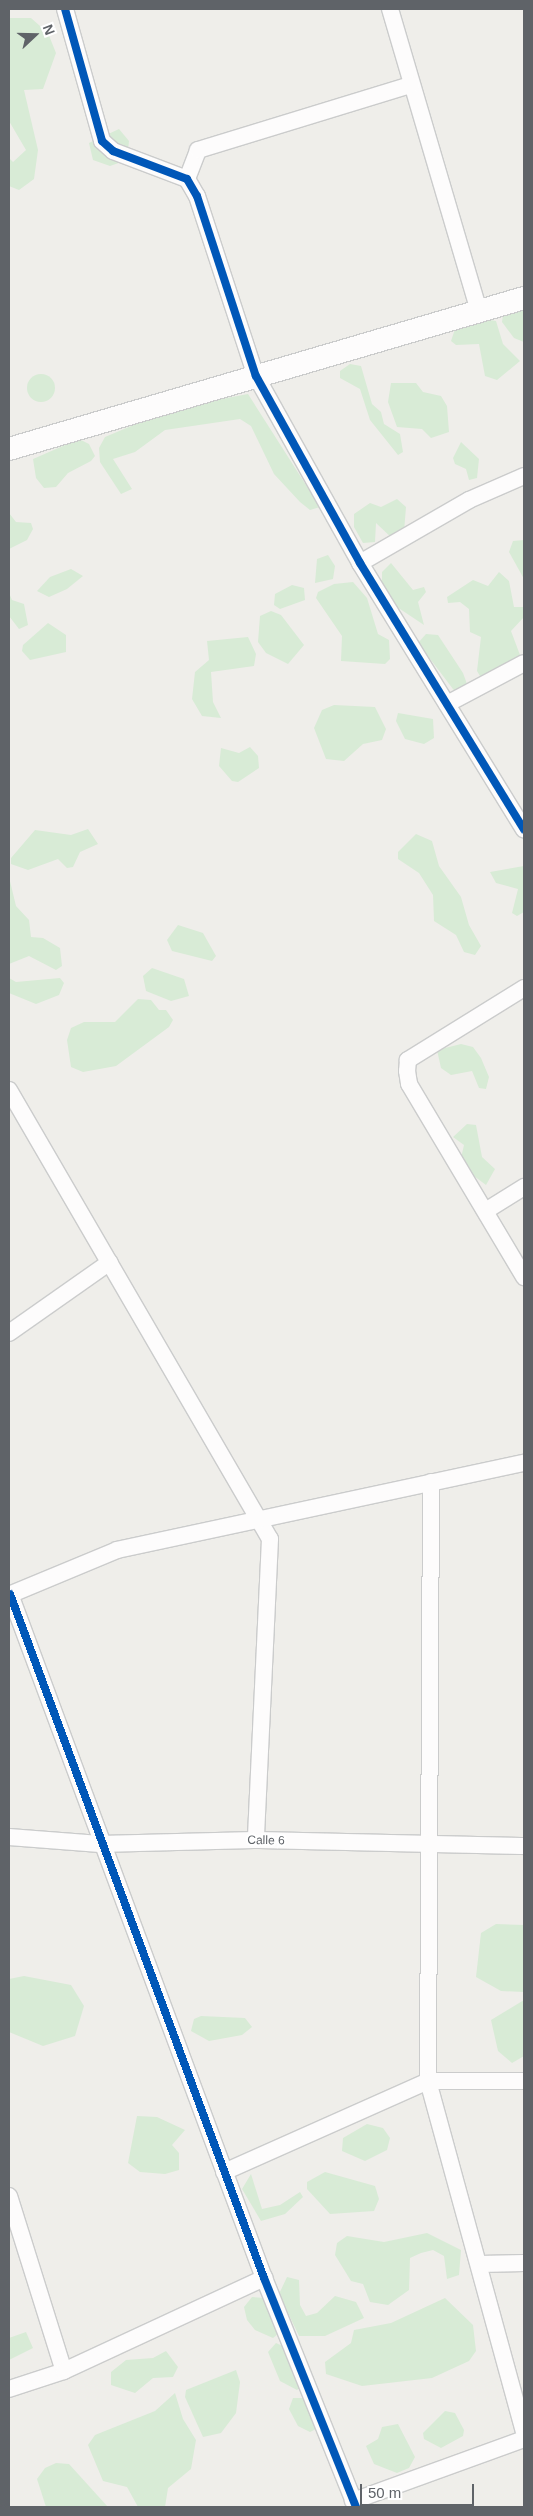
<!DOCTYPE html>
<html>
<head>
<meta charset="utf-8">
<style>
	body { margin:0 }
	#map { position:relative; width:533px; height:2516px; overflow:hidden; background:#efeeea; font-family:Arial,sans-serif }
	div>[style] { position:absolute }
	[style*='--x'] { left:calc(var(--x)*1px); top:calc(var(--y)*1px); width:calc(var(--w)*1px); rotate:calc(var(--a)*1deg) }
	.green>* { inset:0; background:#d8ebd6 }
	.round { border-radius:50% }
	.roads { filter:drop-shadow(1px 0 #cbcccc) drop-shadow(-1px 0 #cbcccc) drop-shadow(0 1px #cbcccc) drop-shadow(0 -1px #cbcccc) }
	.street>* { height:16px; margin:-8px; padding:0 8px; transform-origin:8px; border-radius:8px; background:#fdfcfc }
	.secondary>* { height:22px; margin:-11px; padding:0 11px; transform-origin:11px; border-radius:11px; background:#fdfcfc }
	.cycleway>* { height:8px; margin:-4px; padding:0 4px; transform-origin:4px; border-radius:4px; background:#0057b8 }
	span { translate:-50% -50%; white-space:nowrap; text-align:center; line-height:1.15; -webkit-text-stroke:4.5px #fff; paint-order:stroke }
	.street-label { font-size:12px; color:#5f6368 }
	.frame { position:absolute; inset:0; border:10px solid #5f6368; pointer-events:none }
	.north { position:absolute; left:10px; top:10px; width:50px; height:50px; -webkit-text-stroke:4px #fff; paint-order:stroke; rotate:69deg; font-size:14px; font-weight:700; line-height:20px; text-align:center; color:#5f6368 }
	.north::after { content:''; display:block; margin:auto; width:18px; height:22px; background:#5f6368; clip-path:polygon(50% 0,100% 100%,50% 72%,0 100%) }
	.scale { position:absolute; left:360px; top:2484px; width:114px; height:22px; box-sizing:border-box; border:2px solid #5f6368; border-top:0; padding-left:6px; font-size:15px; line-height:18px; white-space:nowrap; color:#5f6368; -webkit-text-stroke:4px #fff; paint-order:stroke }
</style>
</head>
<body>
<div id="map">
	<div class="green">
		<i style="clip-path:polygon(10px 18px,31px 18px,48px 33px,56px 53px,43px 89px,24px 90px,38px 150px,34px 179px,19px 190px,9px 186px,9px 158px,13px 162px,26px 150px,9px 121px)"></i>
		<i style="clip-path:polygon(119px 129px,129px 141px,127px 160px,110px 166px,93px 160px,89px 143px)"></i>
		<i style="clip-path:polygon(524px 305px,524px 342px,514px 338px,502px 322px,503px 315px)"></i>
		<i style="clip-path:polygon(484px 319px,496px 321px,503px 344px,520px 361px,497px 380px,485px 376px,479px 344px,456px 345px,451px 341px,455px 329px)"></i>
		<i style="clip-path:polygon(350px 364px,361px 366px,372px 404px,381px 412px,384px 424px,400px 434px,403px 452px,398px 455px,370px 420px,360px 389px,340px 378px,340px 371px)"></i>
		<i class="round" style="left:27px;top:374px;width:28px;height:28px"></i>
		<i style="clip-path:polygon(391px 383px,416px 383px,423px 392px,441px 396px,447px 406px,449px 432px,431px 438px,422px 429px,397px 427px,388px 402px)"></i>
		<i style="clip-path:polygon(248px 394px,320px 507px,310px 510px,300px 502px,274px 474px,251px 426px,240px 419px,165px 430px,135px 452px,113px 459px,132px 489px,121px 494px,100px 462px,99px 448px,105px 437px,174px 408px)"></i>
		<i style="clip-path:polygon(79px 439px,89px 444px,95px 456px,91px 461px,68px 473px,56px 487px,44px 488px,36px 478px,33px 459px)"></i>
		<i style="clip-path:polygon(461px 442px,479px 459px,477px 478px,469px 480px,466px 469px,455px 464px,453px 458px)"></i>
		<i style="clip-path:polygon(397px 499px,406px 507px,404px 532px,394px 540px,376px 523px,375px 542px,363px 543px,354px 527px,354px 514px,370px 503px,381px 507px)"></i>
		<i style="clip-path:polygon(9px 513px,16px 522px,31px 523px,33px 529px,27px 540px,9px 549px)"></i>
		<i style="clip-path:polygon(524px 540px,524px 579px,509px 552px,513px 541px)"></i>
		<i style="clip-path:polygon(328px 555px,335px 566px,333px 579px,315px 583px,317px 559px)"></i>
		<i style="clip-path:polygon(391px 563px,413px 590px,424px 587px,426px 592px,418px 602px,424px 625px,397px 607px,382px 585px,382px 572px)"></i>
		<i style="clip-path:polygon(71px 569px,83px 576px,67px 589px,49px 597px,37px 591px,50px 577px)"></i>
		<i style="clip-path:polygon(499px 572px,509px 581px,514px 607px,524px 607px,524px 617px,511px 631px,520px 655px,483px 681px,477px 671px,481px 637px,470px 632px,469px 609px,460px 602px,448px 603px,447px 597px,473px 580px,488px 586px)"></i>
		<i style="clip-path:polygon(353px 582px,367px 598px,378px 634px,389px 640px,390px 659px,385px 664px,341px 661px,342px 636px,316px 598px,318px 592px,334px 584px)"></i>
		<i style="clip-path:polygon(292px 585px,304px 588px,305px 600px,280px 609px,274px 605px,275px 594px)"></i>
		<i style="clip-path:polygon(9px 593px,12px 600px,24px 604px,28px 625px,19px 629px,9px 616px)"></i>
		<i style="clip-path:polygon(271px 611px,281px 615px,304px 645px,288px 664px,266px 653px,258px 642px,260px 616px)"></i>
		<i style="clip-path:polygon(48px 623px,66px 635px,66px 652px,30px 660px,22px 651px,23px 645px)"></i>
		<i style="clip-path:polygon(426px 634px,438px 635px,463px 673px,467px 684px,456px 693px,418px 643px)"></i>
		<i style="clip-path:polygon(248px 637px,256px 654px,254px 666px,211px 672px,213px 702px,221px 718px,202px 716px,192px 699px,195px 672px,209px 660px,207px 641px)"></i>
		<i style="clip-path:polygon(334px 705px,375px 707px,386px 729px,382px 740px,363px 744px,344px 761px,326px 759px,314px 728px,322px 710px)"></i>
		<i style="clip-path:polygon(398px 713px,433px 719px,434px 738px,424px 744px,405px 739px,396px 721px)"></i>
		<i style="clip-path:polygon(250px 747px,258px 756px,259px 768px,238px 782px,232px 781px,219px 766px,221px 748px,239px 753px)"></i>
		<i style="clip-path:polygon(88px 829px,98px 844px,80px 852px,73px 867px,67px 868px,58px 859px,28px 870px,11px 864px,11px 858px,35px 830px,71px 835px)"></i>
		<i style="clip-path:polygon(416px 834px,432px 841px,439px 866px,461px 897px,469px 925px,481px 946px,475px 955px,464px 952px,456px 935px,434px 921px,433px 895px,419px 873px,398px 859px,398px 852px)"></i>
		<i style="clip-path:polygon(524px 866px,524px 912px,517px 916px,512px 913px,518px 889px,496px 883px,490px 872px)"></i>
		<i style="clip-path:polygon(9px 877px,16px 906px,29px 920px,31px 937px,43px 938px,60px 948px,62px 966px,56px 970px,29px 956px,9px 964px)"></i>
		<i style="clip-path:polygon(178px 925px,203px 933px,216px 956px,212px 961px,172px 951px,167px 940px)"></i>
		<i style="clip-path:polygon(152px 968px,184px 979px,189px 996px,171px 1001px,146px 991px,143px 976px)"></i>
		<i style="clip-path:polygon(9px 978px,16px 982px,60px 978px,64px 983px,59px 995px,36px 1004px,9px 993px)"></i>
		<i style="clip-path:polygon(138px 999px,151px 1000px,159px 1010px,166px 1010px,173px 1020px,169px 1027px,116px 1066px,83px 1072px,71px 1067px,67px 1040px,71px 1028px,84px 1022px,115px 1022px)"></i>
		<i style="clip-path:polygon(461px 1044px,473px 1047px,481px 1058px,489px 1077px,486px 1089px,479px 1088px,472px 1071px,451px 1075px,441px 1068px,437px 1050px)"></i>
		<i style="clip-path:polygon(467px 1124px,476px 1125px,482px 1157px,495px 1169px,486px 1185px,466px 1170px,461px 1158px,464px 1145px,453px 1137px)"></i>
		<i style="clip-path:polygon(496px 1924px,524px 1925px,524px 1992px,501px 1991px,476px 1977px,481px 1933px)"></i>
		<i style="clip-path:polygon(24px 1976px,71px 1985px,84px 2006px,75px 2036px,43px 2046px,9px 2032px,9px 1979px)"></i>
		<i style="clip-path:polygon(524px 2000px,524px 2056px,512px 2063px,498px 2051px,491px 2020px)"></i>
		<i style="clip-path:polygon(201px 2016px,245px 2018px,252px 2027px,242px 2035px,209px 2041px,191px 2031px,194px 2019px)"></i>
		<i style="clip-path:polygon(137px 2116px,157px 2117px,185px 2130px,172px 2145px,179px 2153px,179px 2170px,165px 2174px,140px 2172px,128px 2163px)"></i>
		<i style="clip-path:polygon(367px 2124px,383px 2128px,390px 2138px,387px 2150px,365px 2161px,342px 2151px,343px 2138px)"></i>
		<i style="clip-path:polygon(325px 2172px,375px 2186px,379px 2199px,374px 2211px,330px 2214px,307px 2189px,307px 2182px)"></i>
		<i style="clip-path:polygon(251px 2174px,262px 2209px,280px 2205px,300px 2192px,303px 2197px,285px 2214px,261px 2221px,242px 2189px)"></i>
		<i style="clip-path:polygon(427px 2233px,461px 2250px,459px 2275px,447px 2279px,444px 2256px,433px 2250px,421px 2253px,410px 2258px,409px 2290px,388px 2305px,370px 2302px,363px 2284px,351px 2281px,335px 2255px,337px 2243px,347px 2236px,384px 2242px)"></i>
		<i style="clip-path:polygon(287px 2277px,299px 2280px,300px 2305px,306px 2316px,317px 2313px,335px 2296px,356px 2302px,364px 2318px,325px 2336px,299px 2336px,279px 2294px)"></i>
		<i style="clip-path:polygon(252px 2297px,265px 2298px,278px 2334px,273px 2338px,255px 2330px,247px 2320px,244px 2307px)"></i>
		<i style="clip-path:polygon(445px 2298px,473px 2325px,476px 2351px,469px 2361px,432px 2378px,362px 2386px,326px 2374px,325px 2362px,351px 2343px,354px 2330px,391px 2323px)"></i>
		<i style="clip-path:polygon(26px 2332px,33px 2348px,9px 2360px,9px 2338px)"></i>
		<i style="clip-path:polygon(276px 2343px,287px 2348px,302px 2386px,297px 2390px,280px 2381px,268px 2352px)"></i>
		<i style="clip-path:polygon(166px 2351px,178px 2367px,173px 2377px,153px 2378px,135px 2393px,111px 2385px,111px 2372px,126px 2360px,153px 2358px)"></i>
		<i style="clip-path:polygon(236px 2370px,240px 2382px,236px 2413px,221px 2433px,203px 2437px,185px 2397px,186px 2390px)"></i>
		<i style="clip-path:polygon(175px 2393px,183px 2419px,196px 2440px,191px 2469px,168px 2488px,165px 2507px,138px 2507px,127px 2487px,103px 2481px,88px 2445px,95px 2435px,155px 2411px)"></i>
		<i style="clip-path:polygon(293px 2398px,304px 2398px,319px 2424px,316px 2429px,310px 2432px,298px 2426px,289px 2409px)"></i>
		<i style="clip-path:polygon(445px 2411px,455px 2413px,464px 2430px,463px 2436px,441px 2448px,424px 2439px,423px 2433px)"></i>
		<i style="clip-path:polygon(398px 2424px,415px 2457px,409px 2468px,397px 2473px,374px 2464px,366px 2446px,378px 2439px,382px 2427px)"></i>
		<i style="clip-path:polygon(56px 2463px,69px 2464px,108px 2507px,46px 2507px,37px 2479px,45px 2468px)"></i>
	</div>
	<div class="roads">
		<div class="street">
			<i style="--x:65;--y:9;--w:137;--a:74.3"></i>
			<i style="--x:102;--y:141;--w:15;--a:42"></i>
			<i style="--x:113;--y:151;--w:79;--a:20.7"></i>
			<i style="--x:187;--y:179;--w:20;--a:60"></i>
			<i style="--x:197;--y:196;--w:189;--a:71.9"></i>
			<i style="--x:256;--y:376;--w:214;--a:60.9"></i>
			<i style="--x:360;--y:563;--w:313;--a:58.4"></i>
			<i style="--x:390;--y:9;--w:316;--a:73.6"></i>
			<i style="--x:187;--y:179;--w:31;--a:-69"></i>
			<i style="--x:198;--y:150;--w:223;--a:-17"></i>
			<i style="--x:360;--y:563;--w:126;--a:-30"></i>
			<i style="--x:469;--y:500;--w:60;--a:-23.6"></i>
			<i style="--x:447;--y:704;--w:87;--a:-28"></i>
			<i style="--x:524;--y:988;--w:137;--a:148.2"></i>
			<i style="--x:408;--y:1060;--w:11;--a:95"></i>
			<i style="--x:407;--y:1071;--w:13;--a:81"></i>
			<i style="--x:409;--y:1084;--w:225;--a:59.2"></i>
			<i style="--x:9;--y:1090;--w:519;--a:59.83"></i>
			<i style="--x:270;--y:1539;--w:301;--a:92.7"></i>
			<i style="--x:487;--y:1210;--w:44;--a:-31.9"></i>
			<i style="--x:9;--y:1333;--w:123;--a:-35.1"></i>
			<i style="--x:431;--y:1482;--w:599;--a:90.29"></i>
			<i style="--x:428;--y:2081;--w:365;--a:74.7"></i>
			<i style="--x:10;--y:1594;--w:730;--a:69.63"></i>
			<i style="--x:264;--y:2278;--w:247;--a:68.1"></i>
			<i style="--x:9;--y:1595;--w:117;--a:-22.6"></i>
			<i style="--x:117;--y:1550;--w:416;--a:-12.1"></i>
			<i style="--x:9;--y:1837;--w:91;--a:4.4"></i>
			<i style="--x:100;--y:1844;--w:156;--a:-1.5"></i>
			<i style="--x:256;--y:1840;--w:268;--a:1.3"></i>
			<i style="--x:224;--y:2172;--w:223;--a:-24"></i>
			<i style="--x:428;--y:2081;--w:96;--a:0"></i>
			<i style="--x:9;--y:2196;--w:183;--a:72.6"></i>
			<i style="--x:480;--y:2264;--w:44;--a:-1.3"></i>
			<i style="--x:9;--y:2389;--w:58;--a:-18.1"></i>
			<i style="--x:64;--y:2371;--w:221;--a:-24.9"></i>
			<i style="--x:353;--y:2501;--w:182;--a:-19.9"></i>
		</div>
		<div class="secondary">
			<i style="--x:9;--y:449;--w:537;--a:-16.34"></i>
		</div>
	</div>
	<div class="cycleway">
		<i style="--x:65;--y:9;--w:137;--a:74.3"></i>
		<i style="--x:102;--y:141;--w:15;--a:42"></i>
		<i style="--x:113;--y:151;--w:79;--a:20.7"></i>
		<i style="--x:187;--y:179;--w:20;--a:60"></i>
		<i style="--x:197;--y:196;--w:189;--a:71.9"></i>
		<i style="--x:256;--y:376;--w:214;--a:60.9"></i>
		<i style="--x:360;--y:563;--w:313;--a:58.4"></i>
		<i style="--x:10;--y:1594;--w:730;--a:69.63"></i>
		<i style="--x:264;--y:2278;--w:247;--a:68.1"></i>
	</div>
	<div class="street-label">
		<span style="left:266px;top:1841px;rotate:1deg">Calle 6</span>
	</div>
	<div class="frame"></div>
	<div class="north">N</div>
	<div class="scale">50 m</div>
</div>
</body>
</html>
